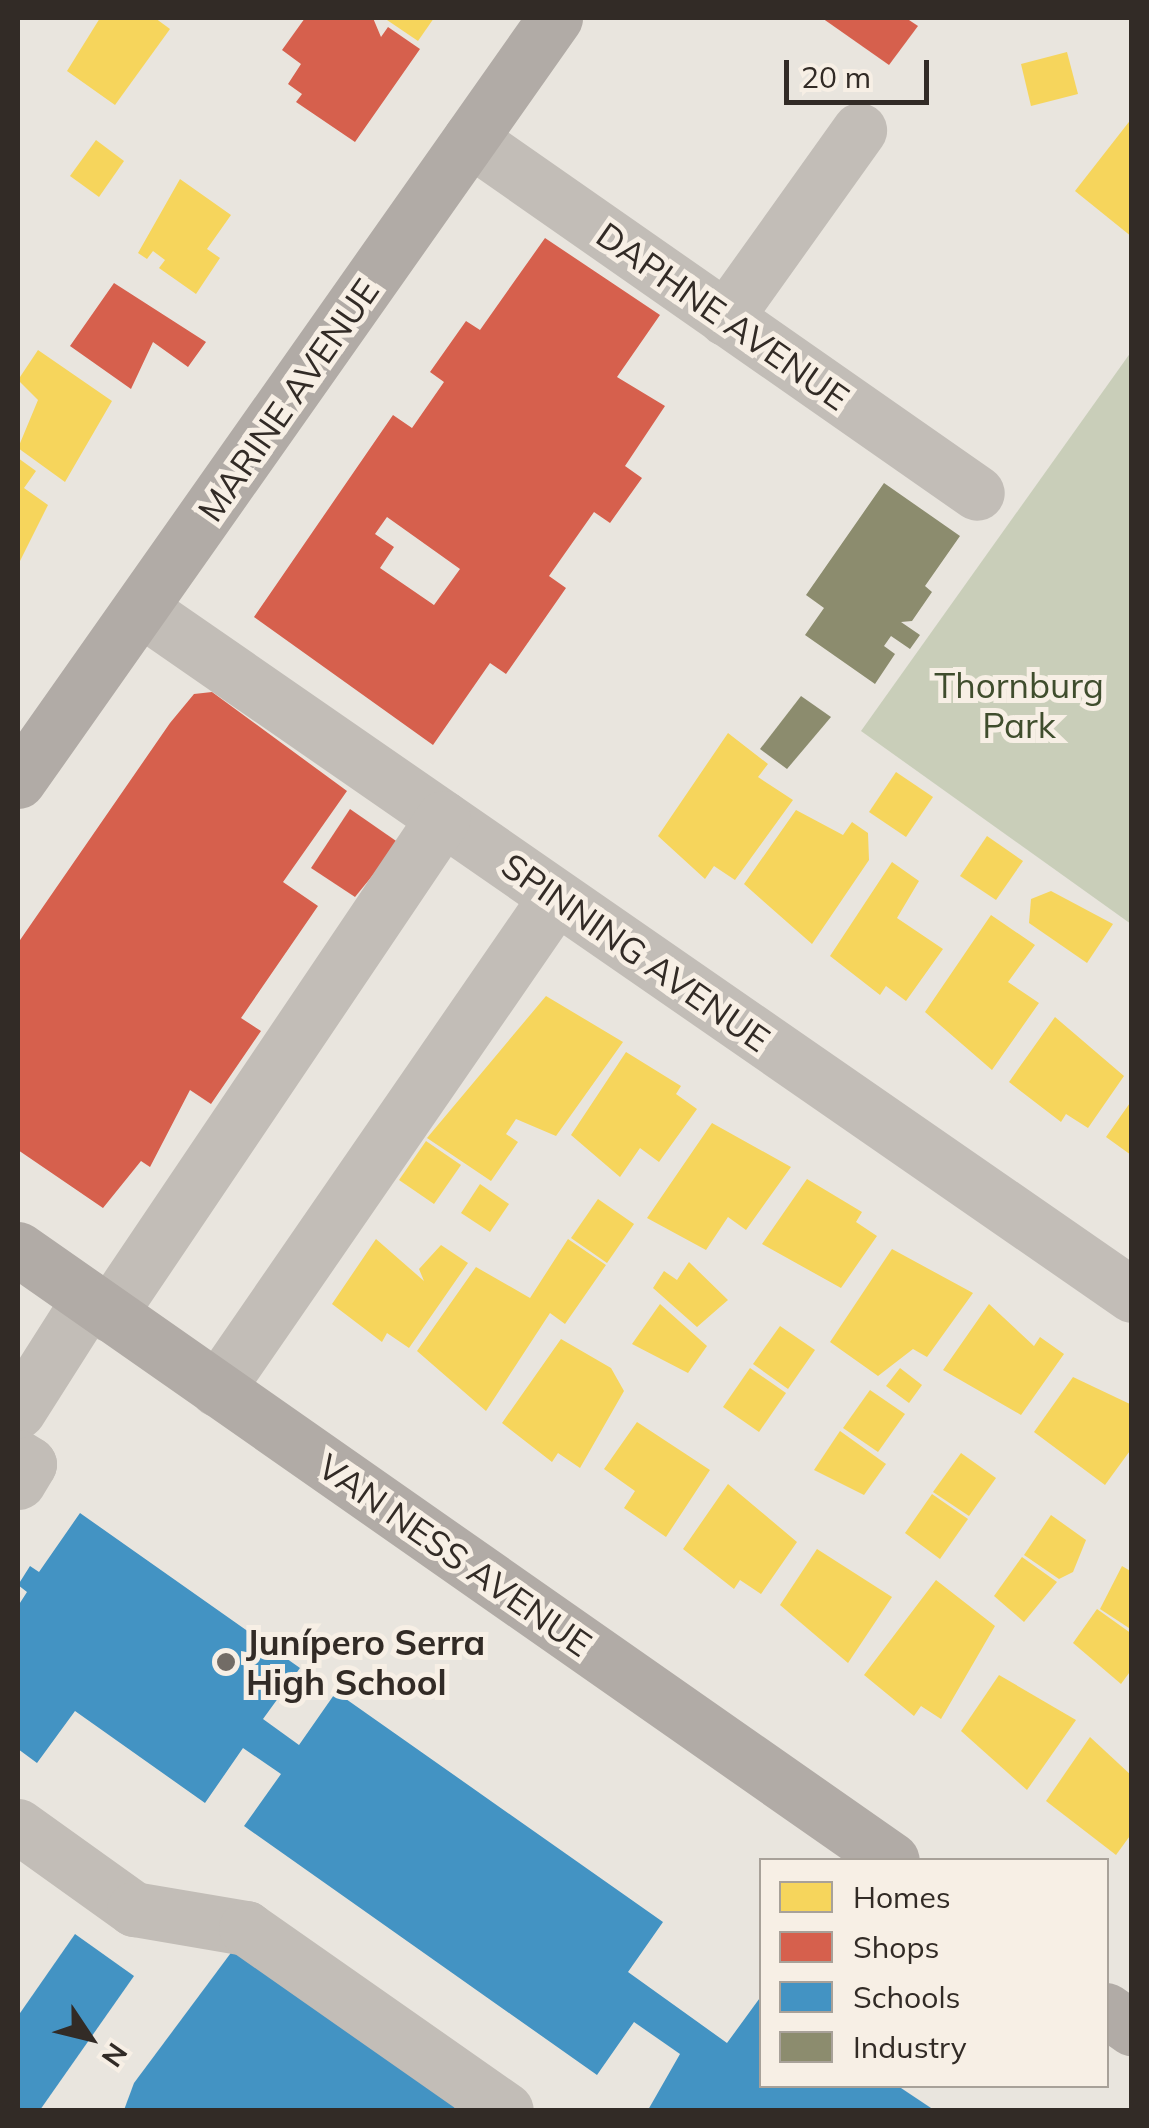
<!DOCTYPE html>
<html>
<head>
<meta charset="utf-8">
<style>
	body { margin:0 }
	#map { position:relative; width:1149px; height:2128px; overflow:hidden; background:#e9e5de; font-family:Mulish,sans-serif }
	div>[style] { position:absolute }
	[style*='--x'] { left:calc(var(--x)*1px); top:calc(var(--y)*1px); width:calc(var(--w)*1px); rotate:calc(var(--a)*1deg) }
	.green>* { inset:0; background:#c9ceb9 }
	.homes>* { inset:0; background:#f6d55c }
	.shops>* { inset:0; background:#d6604d }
	.schools>* { inset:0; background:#4393c3 }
	.industry>* { inset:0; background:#8c8c6e }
	.minor>* { height:55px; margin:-27.5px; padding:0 27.5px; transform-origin:27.5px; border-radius:27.5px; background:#c2bdb7 }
	.major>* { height:55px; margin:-27.5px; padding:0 27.5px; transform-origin:27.5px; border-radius:27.5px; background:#b1aba6 }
	.dots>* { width:28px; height:28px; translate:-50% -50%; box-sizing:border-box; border:5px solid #f7efe5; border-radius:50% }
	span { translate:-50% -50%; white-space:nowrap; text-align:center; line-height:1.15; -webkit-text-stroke:10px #f7efe5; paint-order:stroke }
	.street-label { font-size:35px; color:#322b26 }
	.park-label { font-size:35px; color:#3f4d2d }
	.poi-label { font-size:35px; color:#322b26; font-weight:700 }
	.left { translate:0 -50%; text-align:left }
	.frame { position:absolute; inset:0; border:20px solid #322b26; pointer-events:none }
	.legend { position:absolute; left:759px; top:1858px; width:350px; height:230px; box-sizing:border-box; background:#f7efe5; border:2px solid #a8a199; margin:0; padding:12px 18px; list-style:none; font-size:30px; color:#322b26 }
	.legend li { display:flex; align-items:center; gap:20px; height:50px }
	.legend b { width:50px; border:2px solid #a8a199 }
	.north { position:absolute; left:40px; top:1988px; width:100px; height:100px; -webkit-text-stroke:8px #f7efe5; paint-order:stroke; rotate:125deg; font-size:28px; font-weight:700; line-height:40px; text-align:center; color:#322b26 }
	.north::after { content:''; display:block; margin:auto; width:35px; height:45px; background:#322b26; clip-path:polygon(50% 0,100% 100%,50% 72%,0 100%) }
	.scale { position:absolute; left:784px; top:60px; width:145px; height:45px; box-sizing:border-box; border:5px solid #322b26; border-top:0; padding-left:12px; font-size:30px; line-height:35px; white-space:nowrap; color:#322b26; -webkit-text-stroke:8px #f7efe5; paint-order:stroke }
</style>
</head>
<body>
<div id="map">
	<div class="green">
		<i style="clip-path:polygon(1131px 352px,1131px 924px,861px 731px)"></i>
	</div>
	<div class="homes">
		<i style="clip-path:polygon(100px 18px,155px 18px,170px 29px,115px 105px,67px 71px)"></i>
		<i style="clip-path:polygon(384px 18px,434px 18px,418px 41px)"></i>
		<i style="clip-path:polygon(1067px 52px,1078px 94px,1031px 106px,1021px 64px)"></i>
		<i style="clip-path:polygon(1132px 118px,1132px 237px,1075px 191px)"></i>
		<i style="clip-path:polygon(96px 140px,124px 161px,99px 197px,70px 176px)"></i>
		<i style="clip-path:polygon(180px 179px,231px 215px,207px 249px,220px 258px,196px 294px,159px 268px,165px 260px,153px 251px,147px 259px,138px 253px)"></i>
		<i style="clip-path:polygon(38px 350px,112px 401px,65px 482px,18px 448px,38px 400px,18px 380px)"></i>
		<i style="clip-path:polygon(18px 458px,36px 471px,24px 488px,48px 505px,18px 565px)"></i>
		<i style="clip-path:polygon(728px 733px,768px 764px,758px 777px,793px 800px,735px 880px,714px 866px,705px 879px,658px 836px)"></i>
		<i style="clip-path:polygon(896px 772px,933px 797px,906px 837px,869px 812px)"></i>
		<i style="clip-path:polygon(796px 810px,843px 835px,852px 822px,868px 833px,869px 860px,812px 944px,744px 884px)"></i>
		<i style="clip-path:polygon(987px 836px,1023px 861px,996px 900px,960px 876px)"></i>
		<i style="clip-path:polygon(892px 862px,919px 881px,897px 918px,943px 949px,906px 1001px,886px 986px,880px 995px,830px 956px)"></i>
		<i style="clip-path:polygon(1051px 891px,1113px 924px,1087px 963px,1029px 923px,1031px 899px)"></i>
		<i style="clip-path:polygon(991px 915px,1035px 945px,1008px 982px,1039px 1003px,992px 1070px,925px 1012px)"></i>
		<i style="clip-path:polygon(546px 996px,623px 1042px,556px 1136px,516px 1119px,506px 1134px,518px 1142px,491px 1181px,427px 1138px)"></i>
		<i style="clip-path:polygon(1055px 1017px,1124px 1076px,1088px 1128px,1066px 1114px,1061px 1122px,1009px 1082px)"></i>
		<i style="clip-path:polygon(626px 1052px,681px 1086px,676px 1094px,697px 1109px,659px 1162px,640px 1148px,620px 1177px,571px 1135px)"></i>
		<i style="clip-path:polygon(1132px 1100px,1132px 1167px,1131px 1155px,1106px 1137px)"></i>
		<i style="clip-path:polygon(712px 1123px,791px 1167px,746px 1230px,728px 1217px,706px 1250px,647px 1218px)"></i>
		<i style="clip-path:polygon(426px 1141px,461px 1165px,434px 1204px,399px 1180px)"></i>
		<i style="clip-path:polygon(807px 1179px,862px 1212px,856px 1222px,877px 1236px,841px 1288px,762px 1244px)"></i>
		<i style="clip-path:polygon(480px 1184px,509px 1204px,490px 1232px,461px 1213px)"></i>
		<i style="clip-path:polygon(598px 1199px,634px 1224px,607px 1263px,571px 1238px)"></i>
		<i style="clip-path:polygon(376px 1239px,424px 1281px,419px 1269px,441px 1245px,468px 1263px,409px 1348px,387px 1333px,382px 1342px,332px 1304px)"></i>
		<i style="clip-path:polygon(568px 1239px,606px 1265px,565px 1324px,550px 1313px,486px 1411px,417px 1351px,476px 1267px,530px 1298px)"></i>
		<i style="clip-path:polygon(892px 1249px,973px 1293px,927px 1357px,913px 1349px,878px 1376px,830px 1342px)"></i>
		<i style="clip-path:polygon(689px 1262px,728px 1300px,697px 1327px,653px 1288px,664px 1271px,677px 1280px)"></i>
		<i style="clip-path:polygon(660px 1304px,707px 1346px,688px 1373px,632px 1344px)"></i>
		<i style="clip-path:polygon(989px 1304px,1034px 1346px,1040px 1337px,1064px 1354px,1021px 1415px,943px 1370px)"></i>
		<i style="clip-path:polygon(780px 1326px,815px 1350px,788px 1389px,753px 1364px)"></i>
		<i style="clip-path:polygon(561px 1339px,611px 1368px,624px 1391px,580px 1468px,558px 1453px,552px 1462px,502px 1423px)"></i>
		<i style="clip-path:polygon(750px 1368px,786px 1393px,759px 1432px,723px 1407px)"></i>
		<i style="clip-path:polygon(900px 1368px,922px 1385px,909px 1403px,886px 1386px)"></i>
		<i style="clip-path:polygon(1073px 1377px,1132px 1405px,1132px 1448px,1105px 1485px,1034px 1432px)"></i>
		<i style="clip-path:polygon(870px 1390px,905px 1414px,878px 1452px,843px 1428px)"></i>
		<i style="clip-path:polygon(637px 1422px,710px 1470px,666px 1537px,624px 1508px,635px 1491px,604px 1469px)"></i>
		<i style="clip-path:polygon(840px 1431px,886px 1464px,864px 1495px,814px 1470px)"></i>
		<i style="clip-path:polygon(961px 1453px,996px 1478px,969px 1516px,933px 1492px)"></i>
		<i style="clip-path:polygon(728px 1484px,797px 1542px,761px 1594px,740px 1580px,734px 1589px,683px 1549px)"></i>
		<i style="clip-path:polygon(932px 1494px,968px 1519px,940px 1559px,905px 1533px)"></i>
		<i style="clip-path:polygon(1051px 1515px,1086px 1540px,1073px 1572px,1059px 1579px,1024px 1555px)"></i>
		<i style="clip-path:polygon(817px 1549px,892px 1597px,848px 1663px,780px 1605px)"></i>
		<i style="clip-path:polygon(1022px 1557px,1057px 1582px,1024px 1622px,994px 1596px)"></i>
		<i style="clip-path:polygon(1122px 1566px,1132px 1572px,1132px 1630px,1100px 1609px)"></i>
		<i style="clip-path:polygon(936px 1580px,995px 1626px,941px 1719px,921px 1706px,914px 1716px,864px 1675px)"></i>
		<i style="clip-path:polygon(1097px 1609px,1132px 1634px,1132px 1669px,1121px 1684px,1073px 1643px)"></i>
		<i style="clip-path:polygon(999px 1675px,1076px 1720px,1027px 1790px,961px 1731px)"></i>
		<i style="clip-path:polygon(1090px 1737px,1132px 1776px,1132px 1833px,1116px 1855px,1046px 1801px)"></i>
	</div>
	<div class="shops">
		<i style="clip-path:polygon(305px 18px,373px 18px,381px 37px,388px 27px,420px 49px,355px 142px,296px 102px,302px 94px,288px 84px,301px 64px,282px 50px)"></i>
		<i style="clip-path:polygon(822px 18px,906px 18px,918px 26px,889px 65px)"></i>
		<i style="clip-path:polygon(evenodd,545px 238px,660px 315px,617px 377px,665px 406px,625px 466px,642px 478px,610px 523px,594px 512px,549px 576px,566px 588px,506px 674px,490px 663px,433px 745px,254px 617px,393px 415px,412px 428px,444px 382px,430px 372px,466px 321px,480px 330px,545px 238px,387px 517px,460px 569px,434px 605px,380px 568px,394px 547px,375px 534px,387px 517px)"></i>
		<i style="clip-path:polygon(114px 283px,206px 342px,188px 367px,153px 342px,131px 389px,70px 346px)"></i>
		<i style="clip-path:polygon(212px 692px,347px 791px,283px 882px,318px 906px,241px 1018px,261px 1031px,211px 1104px,190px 1090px,150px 1167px,141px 1161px,103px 1208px,18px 1150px,18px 943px,170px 723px,194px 694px)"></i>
		<i style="clip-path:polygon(350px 809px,399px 843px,355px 897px,311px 868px)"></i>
	</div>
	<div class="schools">
		<i style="clip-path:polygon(80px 1513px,300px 1668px,263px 1719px,299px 1745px,336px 1692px,663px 1922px,628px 1972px,727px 2043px,762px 1995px,762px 2086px,898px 2086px,934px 2110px,648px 2110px,680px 2054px,634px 2022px,597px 2075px,244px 1826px,281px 1774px,243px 1748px,205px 1803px,75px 1711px,37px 1763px,18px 1749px,18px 1606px,27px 1592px,18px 1585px,30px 1566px,39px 1572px)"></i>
		<i style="clip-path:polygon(75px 1934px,134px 1976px,40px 2110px,18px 2110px,18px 2016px)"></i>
		<i style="clip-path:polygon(239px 1942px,460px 2100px,453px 2110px,124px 2110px,134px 2083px)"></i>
	</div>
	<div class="industry">
		<i style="clip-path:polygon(884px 483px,960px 536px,925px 586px,932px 592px,912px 621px,901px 622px,920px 635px,910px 649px,891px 636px,884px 646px,895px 654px,875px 684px,805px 635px,824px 608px,806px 595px)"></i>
		<i style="clip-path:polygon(801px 696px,831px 717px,787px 769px,760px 749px)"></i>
	</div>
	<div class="minor">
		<i style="--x:470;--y:139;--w:618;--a:34.92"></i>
		<i style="--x:725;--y:318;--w:231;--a:-54.5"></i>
		<i style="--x:141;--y:609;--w:1205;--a:34.69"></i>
		<i style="--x:109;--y:1314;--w:598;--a:-56.04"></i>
		<i style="--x:217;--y:1389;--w:597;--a:-55.43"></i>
		<i style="--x:18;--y:1411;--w:133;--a:-57.6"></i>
		<i style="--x:18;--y:1457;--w:13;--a:32"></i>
		<i style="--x:29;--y:1464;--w:21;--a:121"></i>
		<i style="--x:18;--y:1826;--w:143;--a:35.6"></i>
		<i style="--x:134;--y:1909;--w:114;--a:9.6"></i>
		<i style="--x:246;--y:1928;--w:317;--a:35"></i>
	</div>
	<div class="major">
		<i style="--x:18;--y:781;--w:933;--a:-54.86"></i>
		<i style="--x:18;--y:1249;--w:1066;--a:34.96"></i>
		<i style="--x:1106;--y:2010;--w:32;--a:35"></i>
	</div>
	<div class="dots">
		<i style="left:226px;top:1662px;background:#726c66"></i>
	</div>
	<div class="street-label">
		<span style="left:723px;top:316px;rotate:35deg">DAPHNE AVENUE</span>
		<span style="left:288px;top:400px;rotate:-55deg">MARINE AVENUE</span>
		<span style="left:636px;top:952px;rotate:35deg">SPINNING AVENUE</span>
		<span style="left:455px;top:1555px;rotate:35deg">VAN NESS AVENUE</span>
	</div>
	<div class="park-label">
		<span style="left:1019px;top:705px">Thornburg<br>Park</span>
	</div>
	<div class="poi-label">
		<span class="left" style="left:246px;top:1662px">Junípero Serra<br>High School</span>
	</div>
	<div class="frame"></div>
	<ul class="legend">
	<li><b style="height:28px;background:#f6d55c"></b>Homes</li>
	<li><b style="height:28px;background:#d6604d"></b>Shops</li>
	<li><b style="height:28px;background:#4393c3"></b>Schools</li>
	<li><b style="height:28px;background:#8c8c6e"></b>Industry</li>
	</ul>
	<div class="north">N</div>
	<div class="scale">20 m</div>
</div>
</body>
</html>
